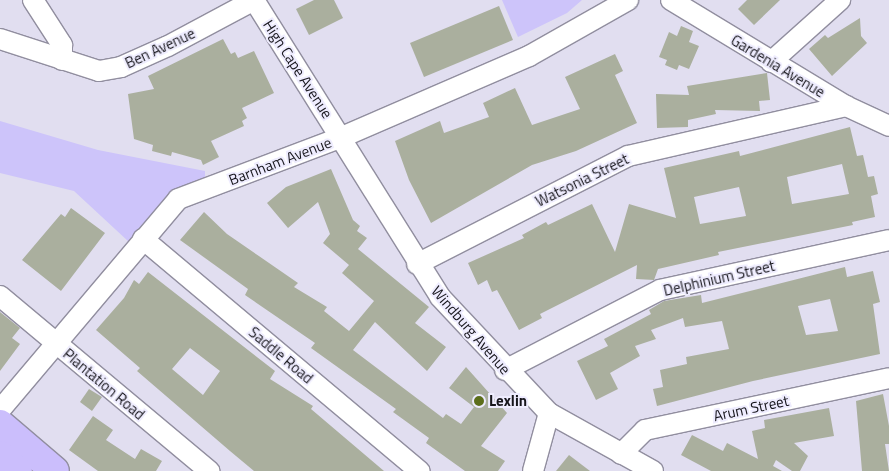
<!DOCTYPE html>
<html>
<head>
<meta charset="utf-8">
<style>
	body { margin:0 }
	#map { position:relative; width:889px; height:471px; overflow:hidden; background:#e1def0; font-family:"Titillium Web",sans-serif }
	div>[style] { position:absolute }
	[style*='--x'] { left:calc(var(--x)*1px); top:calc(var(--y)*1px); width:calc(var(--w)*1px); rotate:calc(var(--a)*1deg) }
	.green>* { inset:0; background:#cdc4fa }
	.building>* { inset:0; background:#aaaf9e }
	.roads { filter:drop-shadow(1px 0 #918e9f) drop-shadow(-1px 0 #918e9f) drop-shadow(0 1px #918e9f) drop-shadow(0 -1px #918e9f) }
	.street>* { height:20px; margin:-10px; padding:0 10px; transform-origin:10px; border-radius:10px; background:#fff }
	.primary>* { height:28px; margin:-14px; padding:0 14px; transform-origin:14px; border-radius:14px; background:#cbbefc }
	.dots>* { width:14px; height:14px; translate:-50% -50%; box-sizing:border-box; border:2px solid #eeecfe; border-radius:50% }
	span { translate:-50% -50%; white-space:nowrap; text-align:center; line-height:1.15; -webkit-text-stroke:4px #eeecfe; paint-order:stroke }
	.street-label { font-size:15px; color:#16151b }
	.poi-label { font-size:15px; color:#16151b; font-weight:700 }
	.left { translate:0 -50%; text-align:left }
</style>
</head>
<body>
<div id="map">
	<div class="green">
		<i style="clip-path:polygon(502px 0,582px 0,567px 13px,518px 37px)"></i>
		<i style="clip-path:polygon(0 121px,98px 150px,205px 171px,205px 179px,129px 242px,74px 191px,0 173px)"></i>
	</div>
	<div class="building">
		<i style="clip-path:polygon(314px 0,334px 0,343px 18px,309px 35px,296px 9px)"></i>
		<i style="clip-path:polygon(747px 0,780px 0,754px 25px,738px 9px)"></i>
		<i style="clip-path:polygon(499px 6px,513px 40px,424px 77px,410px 43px)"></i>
		<i style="clip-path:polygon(860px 18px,861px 36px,867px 43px,832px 76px,809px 49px,825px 35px,828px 38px)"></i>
		<i style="clip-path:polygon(681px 26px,693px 31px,689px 42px,699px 46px,689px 69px,679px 65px,677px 70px,665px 65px,667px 60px,659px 57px,669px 32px,677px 36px)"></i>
		<i style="clip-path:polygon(223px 39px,231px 54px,235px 52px,238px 58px,254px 51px,274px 93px,242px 108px,247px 118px,242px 121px,244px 126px,211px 141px,219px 157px,203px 165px,201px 160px,172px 152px,171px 156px,152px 151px,153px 145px,134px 139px,128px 94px,154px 89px,148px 76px)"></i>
		<i style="clip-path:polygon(615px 54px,623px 71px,615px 75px,637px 123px,576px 151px,532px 165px,431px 223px,409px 180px,395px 141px,440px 121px,444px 133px,489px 117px,483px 103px,515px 88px,532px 125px,580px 109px,565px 77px)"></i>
		<i style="clip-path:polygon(767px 73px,770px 100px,759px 101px,760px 111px,715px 110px,716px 114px,688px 120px,688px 127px,657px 128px,656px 94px,689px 95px,687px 86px)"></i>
		<i style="clip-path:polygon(evenodd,850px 127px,857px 156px,863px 155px,868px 177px,874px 176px,878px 194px,871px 196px,875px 217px,852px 222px,853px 225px,718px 252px,719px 255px,658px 269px,654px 280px,636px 279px,637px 265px,540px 314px,542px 318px,519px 330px,497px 290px,492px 292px,487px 280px,478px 285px,468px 263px,524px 238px,522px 235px,546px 222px,548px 225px,592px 204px,615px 252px,629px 204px,676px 218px,664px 168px,739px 151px,740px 156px,850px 127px,842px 164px,849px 194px,792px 204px,787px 177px,842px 164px,850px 127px,739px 187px,746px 216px,700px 224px,694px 197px,739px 187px)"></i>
		<i style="clip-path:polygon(331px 169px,353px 220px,360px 226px,357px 231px,367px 238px,358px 249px,429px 307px,415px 323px,446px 347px,427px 371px,375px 322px,353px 350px,443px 418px,446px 414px,461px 424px,474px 407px,449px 388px,466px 367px,507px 413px,481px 446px,505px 461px,498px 471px,465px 471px,426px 443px,429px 438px,393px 412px,396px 409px,311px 348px,315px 343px,245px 295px,248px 289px,180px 240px,204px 212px,227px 234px,298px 283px,294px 287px,327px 307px,324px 311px,349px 331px,374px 301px,342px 273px,349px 265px,323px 243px,330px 234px,318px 202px,288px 228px,267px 203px,286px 187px)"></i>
		<i style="clip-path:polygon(71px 208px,105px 233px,61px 291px,22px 260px,61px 214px,65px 217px)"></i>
		<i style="clip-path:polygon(evenodd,845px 267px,847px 277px,873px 271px,880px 302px,873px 304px,880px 354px,753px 381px,657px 406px,653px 389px,663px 387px,660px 370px,687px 364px,686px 357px,729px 349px,722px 321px,685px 327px,683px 318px,651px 330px,656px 339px,635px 346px,640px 356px,610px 373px,618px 389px,596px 400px,577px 361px,608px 346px,604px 339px,651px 314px,649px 310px,664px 301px,701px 295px,702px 303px,845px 267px,830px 299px,838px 331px,806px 335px,798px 306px,830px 299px)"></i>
		<i style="clip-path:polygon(evenodd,148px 272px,275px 371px,270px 379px,313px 406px,311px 409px,384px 471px,254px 471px,230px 451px,137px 371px,140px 368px,96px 330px,124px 298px,134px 280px,139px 284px,148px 272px,190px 348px,220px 371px,203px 395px,172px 369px,190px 348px)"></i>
		<i style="clip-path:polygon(0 312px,20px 328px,12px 338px,20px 344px,0 371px)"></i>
		<i style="clip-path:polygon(89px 389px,102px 397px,92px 411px,80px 402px)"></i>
		<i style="clip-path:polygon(883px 394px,889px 426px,889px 444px,885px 444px,889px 471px,862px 471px,856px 401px)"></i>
		<i style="clip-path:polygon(829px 408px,834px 436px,794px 443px,808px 456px,800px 471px,792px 471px,776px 460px,773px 466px,782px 471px,711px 471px,681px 455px,692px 435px,723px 451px,727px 443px,758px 459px,752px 431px,765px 428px,764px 420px)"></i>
		<i style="clip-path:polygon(93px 416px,113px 430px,106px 440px,135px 459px,141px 449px,162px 461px,156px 471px,98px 471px,69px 450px)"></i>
		<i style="clip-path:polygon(569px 455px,590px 471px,556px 471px)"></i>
	</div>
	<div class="roads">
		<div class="street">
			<i style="--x:33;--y:0;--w:54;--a:57.2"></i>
			<i style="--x:62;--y:45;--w:15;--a:90"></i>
			<i style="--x:254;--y:0;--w:350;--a:57.9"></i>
			<i style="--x:440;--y:297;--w:159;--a:46.8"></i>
			<i style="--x:549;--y:413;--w:119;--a:29.1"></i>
			<i style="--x:671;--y:0;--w:205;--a:31.2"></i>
			<i style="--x:846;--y:106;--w:47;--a:24.9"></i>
			<i style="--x:0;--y:39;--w:104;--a:17.9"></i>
			<i style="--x:99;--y:71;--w:22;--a:-10"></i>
			<i style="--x:121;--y:67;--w:51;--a:-24.1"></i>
			<i style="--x:168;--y:46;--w:98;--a:-28.1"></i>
			<i style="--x:771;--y:62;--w:93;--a:-41.9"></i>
			<i style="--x:143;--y:239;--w:361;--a:40"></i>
			<i style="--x:417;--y:264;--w:237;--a:-27.1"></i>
			<i style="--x:628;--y:156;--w:224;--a:-12.9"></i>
			<i style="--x:0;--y:296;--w:273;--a:39.9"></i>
			<i style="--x:505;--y:370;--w:174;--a:-27.3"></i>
			<i style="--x:660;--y:290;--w:234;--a:-12.3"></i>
			<i style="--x:0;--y:410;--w:276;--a:-49.8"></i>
			<i style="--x:178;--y:199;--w:175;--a:-20.7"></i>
			<i style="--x:342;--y:137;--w:204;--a:-23.4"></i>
			<i style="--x:529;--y:56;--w:114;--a:-29.5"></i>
			<i style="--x:621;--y:454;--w:34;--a:-45"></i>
			<i style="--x:645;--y:430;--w:249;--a:-12"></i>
			<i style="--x:533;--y:471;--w:60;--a:-74.6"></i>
		</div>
		<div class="primary">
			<i style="--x:0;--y:424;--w:72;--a:40.5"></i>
			<i style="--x:0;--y:455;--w:24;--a:42"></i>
		</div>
	</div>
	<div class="dots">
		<i style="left:479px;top:401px;background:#5c6e1b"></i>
	</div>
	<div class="street-label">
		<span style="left:160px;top:48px;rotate:-25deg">Ben Avenue</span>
		<span style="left:778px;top:66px;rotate:31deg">Gardenia Avenue</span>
		<span style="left:298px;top:69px;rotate:57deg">High Cape Avenue</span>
		<span style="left:280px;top:161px;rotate:-21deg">Barnham Avenue</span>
		<span style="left:582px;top:180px;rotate:-26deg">Watsonia Street</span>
		<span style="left:719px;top:278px;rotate:-13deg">Delphinium Street</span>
		<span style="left:471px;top:330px;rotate:49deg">Windburg Avenue</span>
		<span style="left:281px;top:355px;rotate:40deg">Saddle Road</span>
		<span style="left:104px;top:384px;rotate:40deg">Plantation Road</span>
		<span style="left:751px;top:408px;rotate:-12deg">Arum Street</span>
	</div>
	<div class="poi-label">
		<span class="left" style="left:489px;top:401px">Lexlin</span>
	</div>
</div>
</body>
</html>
